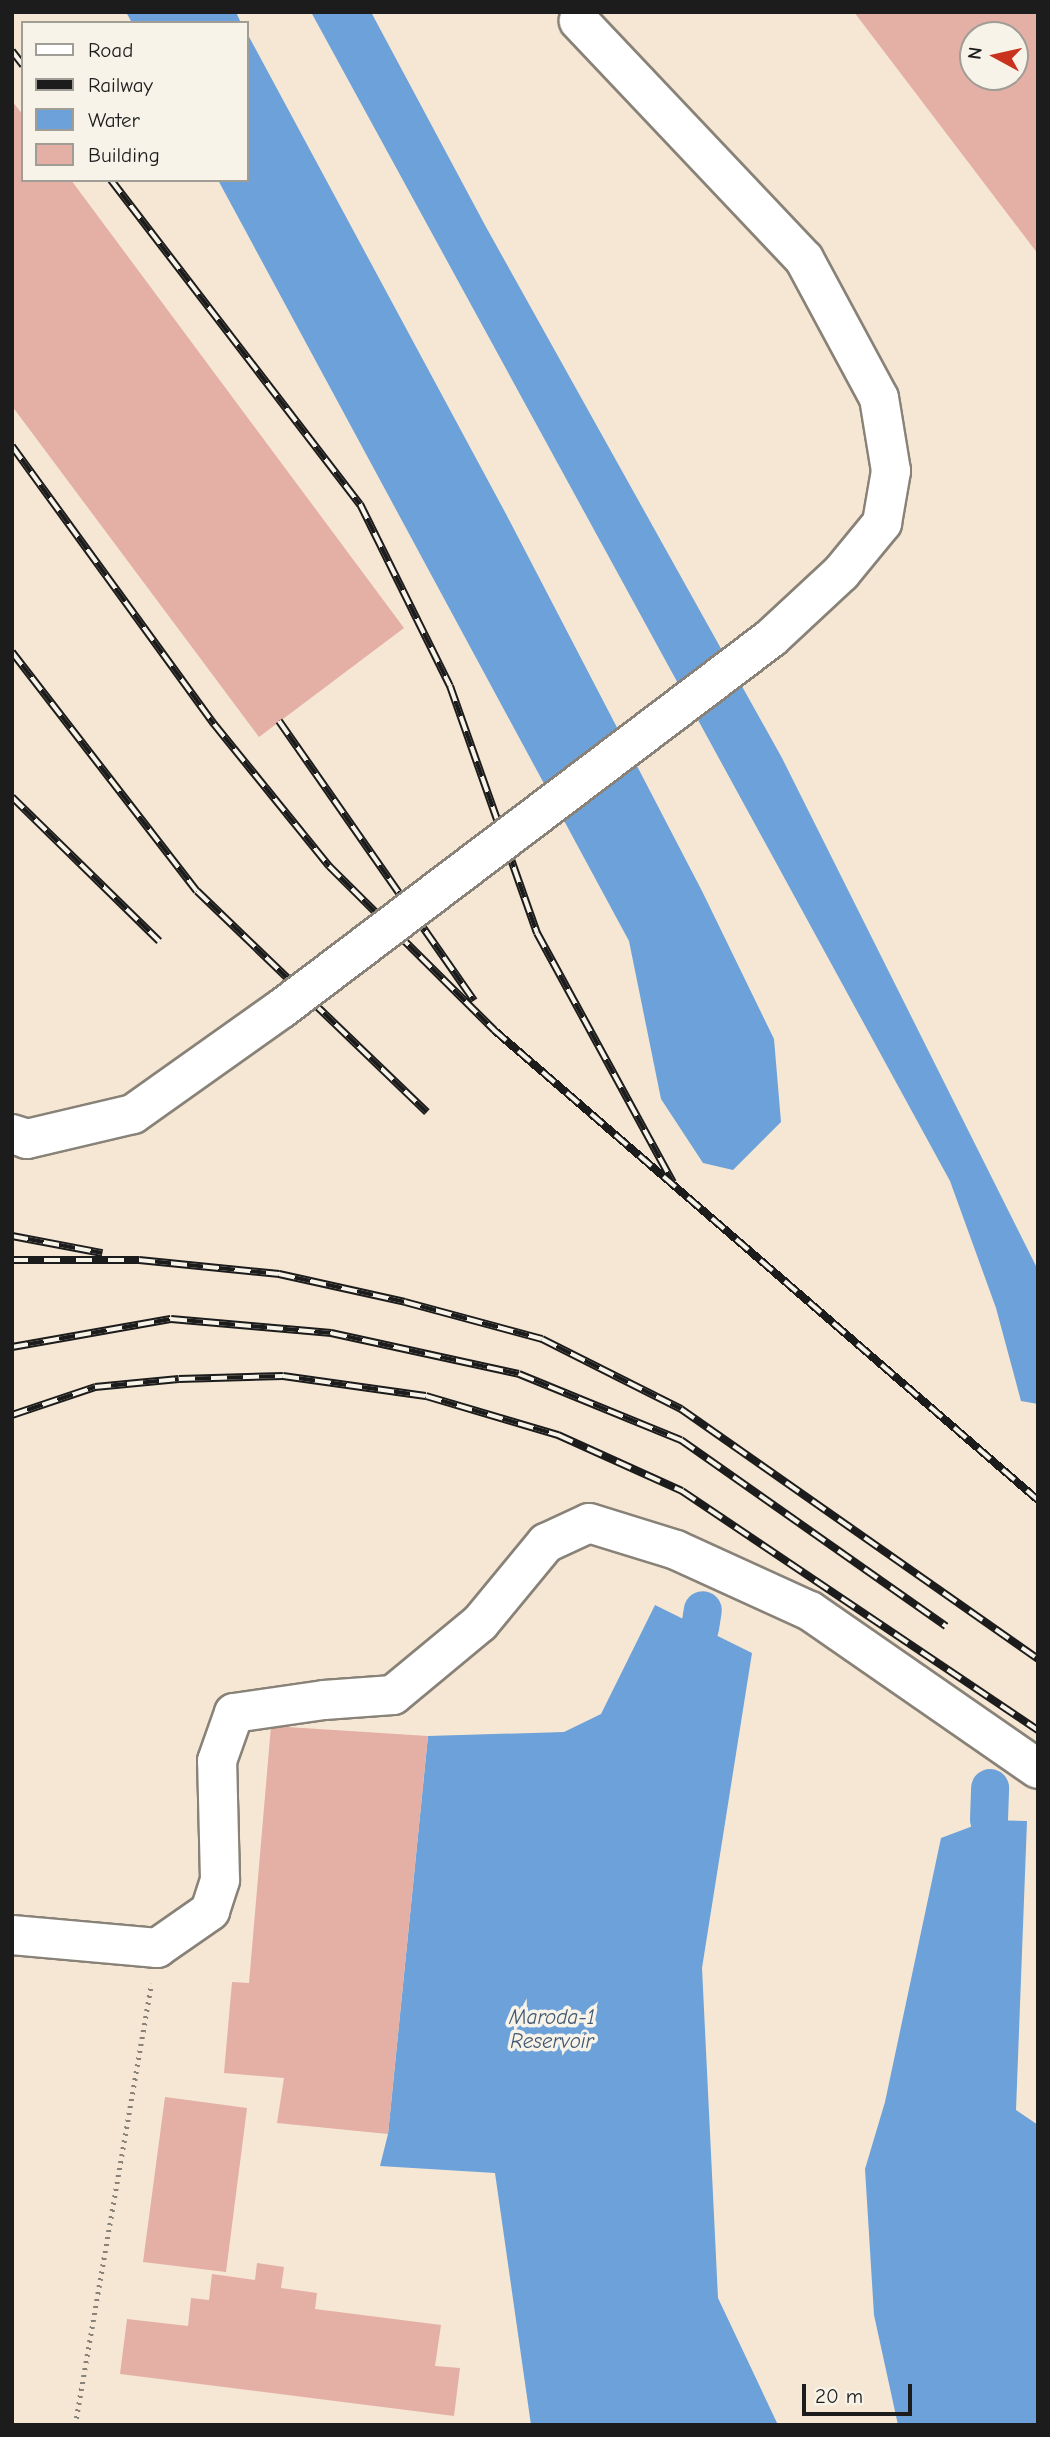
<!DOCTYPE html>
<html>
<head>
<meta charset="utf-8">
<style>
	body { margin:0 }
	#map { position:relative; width:1050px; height:2437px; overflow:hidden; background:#f5e7d3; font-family:"Comic Neue",sans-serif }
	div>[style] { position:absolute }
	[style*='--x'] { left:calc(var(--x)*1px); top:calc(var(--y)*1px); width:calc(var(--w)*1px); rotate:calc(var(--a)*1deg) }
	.water>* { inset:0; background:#6da1d9 }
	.canal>* { height:38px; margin:-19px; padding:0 19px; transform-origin:19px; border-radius:19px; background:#6da1d9 }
	.building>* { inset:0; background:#e4afa5 }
	.path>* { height:4.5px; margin-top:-2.25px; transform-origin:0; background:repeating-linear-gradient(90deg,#888278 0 2px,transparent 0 7px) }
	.roads { filter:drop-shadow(2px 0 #888278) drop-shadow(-2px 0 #888278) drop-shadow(0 2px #888278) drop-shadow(0 -2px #888278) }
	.minor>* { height:38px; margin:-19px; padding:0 19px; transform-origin:19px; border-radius:19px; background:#fff }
	.rail>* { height:8px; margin-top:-4px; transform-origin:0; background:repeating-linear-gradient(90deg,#f7f3e8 0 16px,#1c1c1c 0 32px); box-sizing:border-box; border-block:2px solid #1c1c1c }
	.bridges { filter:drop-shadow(2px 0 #888278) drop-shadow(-2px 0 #888278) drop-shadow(0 2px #888278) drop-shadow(0 -2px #888278) }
	.minor-bridge>* { height:38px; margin:-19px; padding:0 19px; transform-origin:19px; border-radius:19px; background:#fff }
	span { translate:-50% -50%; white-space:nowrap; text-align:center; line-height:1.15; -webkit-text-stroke:7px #f7f3e8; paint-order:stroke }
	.water-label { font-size:21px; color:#405871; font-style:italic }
	.frame { position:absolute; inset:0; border:14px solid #1c1c1c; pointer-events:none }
	.legend { position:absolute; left:21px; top:21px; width:228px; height:161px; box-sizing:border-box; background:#f7f3e8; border:2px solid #9f9d96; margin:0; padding:9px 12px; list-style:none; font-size:21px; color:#1c1c1c }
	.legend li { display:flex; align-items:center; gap:14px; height:35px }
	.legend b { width:35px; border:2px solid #9f9d96 }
	.north { position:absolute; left:959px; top:21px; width:70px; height:70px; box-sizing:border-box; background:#f7f3e8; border:2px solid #9f9d96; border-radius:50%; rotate:278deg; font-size:19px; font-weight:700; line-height:28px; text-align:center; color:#1c1c1c }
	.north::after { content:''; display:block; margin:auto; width:24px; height:32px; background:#c8321e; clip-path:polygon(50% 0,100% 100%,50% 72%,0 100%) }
	.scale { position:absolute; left:802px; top:2384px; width:110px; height:32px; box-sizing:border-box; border:4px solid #1c1c1c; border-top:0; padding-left:9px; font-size:21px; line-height:24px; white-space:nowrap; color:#1c1c1c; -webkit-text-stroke:5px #f7f3e8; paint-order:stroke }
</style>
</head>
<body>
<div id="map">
	<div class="water">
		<i style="clip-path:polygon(126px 12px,236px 12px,241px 23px,132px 23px)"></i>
		<i style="clip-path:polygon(311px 12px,371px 12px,486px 227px,782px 758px,1038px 1270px,1038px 1404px,1021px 1401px,996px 1308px,950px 1181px)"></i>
		<i style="clip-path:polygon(247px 33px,506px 514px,702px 891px,774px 1039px,781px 1122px,733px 1170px,703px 1163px,661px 1099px,629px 941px,218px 180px,247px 180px)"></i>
		<i style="clip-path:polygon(655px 1605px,752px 1653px,702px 1968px,718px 2298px,778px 2425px,531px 2425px,495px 2173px,380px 2166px,388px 2134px,428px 1736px,564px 1732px,601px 1714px)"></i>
		<i style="clip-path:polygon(989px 1820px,1027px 1821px,1016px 2110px,1038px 2125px,1038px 2425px,898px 2425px,874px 2315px,865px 2169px,885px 2102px,941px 1838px)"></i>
	</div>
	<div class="canal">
		<i style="--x:700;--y:1628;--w:18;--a:-81"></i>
		<i style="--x:989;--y:1820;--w:32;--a:-88"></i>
	</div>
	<div class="building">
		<i style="clip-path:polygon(evenodd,854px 12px,1038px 12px,1038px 254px,854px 12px,973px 35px,1015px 35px,1015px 77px,973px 77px,973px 35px)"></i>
		<i style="clip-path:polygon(12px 101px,23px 115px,23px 180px,71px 180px,404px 628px,259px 737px,12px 406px)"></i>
		<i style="clip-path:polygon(271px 1726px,428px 1736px,388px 2134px,277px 2123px,284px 2078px,224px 2073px,232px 1982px,249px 1983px)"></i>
		<i style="clip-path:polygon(165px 2097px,247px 2108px,226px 2272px,143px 2262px)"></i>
		<i style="clip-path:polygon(257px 2263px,284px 2267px,281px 2288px,317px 2293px,315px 2309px,441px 2325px,435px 2366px,460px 2368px,454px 2416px,120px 2374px,127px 2319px,188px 2326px,191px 2298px,209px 2300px,212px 2274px,255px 2280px)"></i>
	</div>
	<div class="path">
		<i style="--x:75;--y:2425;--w:448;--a:-80.2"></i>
	</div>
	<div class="roads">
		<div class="minor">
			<i style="--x:12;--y:1935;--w:146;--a:5.1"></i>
			<i style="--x:157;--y:1948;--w:65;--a:-34.9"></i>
			<i style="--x:210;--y:1911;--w:33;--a:-72"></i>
			<i style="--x:220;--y:1880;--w:119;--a:-91.4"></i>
			<i style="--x:217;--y:1761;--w:51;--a:-70.5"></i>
			<i style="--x:234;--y:1713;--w:91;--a:-8.2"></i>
			<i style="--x:324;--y:1700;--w:69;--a:-4.1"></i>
			<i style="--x:393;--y:1695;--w:113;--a:-39.6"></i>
			<i style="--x:480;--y:1623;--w:104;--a:-50.5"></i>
			<i style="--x:546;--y:1543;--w:47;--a:-24.9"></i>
			<i style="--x:589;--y:1523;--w:91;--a:17.2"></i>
			<i style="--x:676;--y:1550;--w:147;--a:24.5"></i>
			<i style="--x:810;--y:1611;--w:277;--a:34.7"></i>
		</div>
	</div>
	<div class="rail">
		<i style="--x:12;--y:51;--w:18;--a:52"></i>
		<i style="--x:111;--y:180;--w:409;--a:52.5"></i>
		<i style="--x:360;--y:504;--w:203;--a:63.7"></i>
		<i style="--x:450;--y:686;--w:262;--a:70.6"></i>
		<i style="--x:537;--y:933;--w:284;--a:61.4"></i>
		<i style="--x:12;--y:446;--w:344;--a:54"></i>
		<i style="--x:214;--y:724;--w:183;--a:51"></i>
		<i style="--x:329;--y:866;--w:233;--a:44.8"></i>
		<i style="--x:494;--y:1030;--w:719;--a:40.83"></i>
		<i style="--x:12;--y:652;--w:302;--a:52.3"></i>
		<i style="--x:197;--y:891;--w:319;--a:43.9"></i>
		<i style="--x:279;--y:721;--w:341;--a:55.1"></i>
		<i style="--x:12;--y:797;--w:206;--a:44.4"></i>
		<i style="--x:12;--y:1236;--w:92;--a:10.7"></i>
		<i style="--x:12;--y:1260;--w:127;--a:0"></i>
		<i style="--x:139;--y:1260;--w:141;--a:5.7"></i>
		<i style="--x:279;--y:1274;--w:129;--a:12.5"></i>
		<i style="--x:405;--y:1302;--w:142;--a:15.1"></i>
		<i style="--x:542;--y:1339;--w:156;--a:26.7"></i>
		<i style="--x:681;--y:1409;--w:436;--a:35"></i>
		<i style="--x:12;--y:1347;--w:161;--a:-10"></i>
		<i style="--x:171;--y:1319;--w:161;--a:5"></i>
		<i style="--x:331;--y:1333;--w:192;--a:12.3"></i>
		<i style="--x:519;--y:1374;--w:175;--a:22.2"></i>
		<i style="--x:681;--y:1440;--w:324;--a:35.1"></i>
		<i style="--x:12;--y:1415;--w:88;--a:-18.6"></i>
		<i style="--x:95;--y:1387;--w:84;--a:-5.4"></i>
		<i style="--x:179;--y:1379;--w:104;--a:-1.7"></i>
		<i style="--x:283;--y:1376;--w:144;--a:8"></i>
		<i style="--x:426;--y:1396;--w:138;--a:16.5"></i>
		<i style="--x:558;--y:1435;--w:136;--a:24.3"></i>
		<i style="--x:682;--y:1491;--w:429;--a:33.9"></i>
	</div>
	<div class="bridges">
		<div class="minor-bridge">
			<i style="--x:12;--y:1134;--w:16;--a:18"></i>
			<i style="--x:27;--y:1139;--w:109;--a:-13.3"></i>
			<i style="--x:133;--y:1114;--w:181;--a:-35.4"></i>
			<i style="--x:281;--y:1009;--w:615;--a:-37.13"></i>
			<i style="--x:771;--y:638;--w:96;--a:-42.9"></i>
			<i style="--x:841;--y:573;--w:65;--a:-50.6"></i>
			<i style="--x:882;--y:523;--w:53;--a:-80.2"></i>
			<i style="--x:891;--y:471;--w:74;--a:-99.3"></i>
			<i style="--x:879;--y:398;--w:158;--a:-118.3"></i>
			<i style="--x:804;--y:259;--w:328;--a:-133.4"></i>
		</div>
	</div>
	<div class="water-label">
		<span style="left:552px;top:2029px">Maroda-1<br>Reservoir</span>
	</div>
	<div class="frame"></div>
	<ul class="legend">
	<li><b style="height:9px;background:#fff"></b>Road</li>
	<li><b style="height:9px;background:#1c1c1c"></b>Railway</li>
	<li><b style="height:19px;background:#6da1d9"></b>Water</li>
	<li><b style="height:19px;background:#e4afa5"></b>Building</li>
	</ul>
	<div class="north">N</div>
	<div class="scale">20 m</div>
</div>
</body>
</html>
